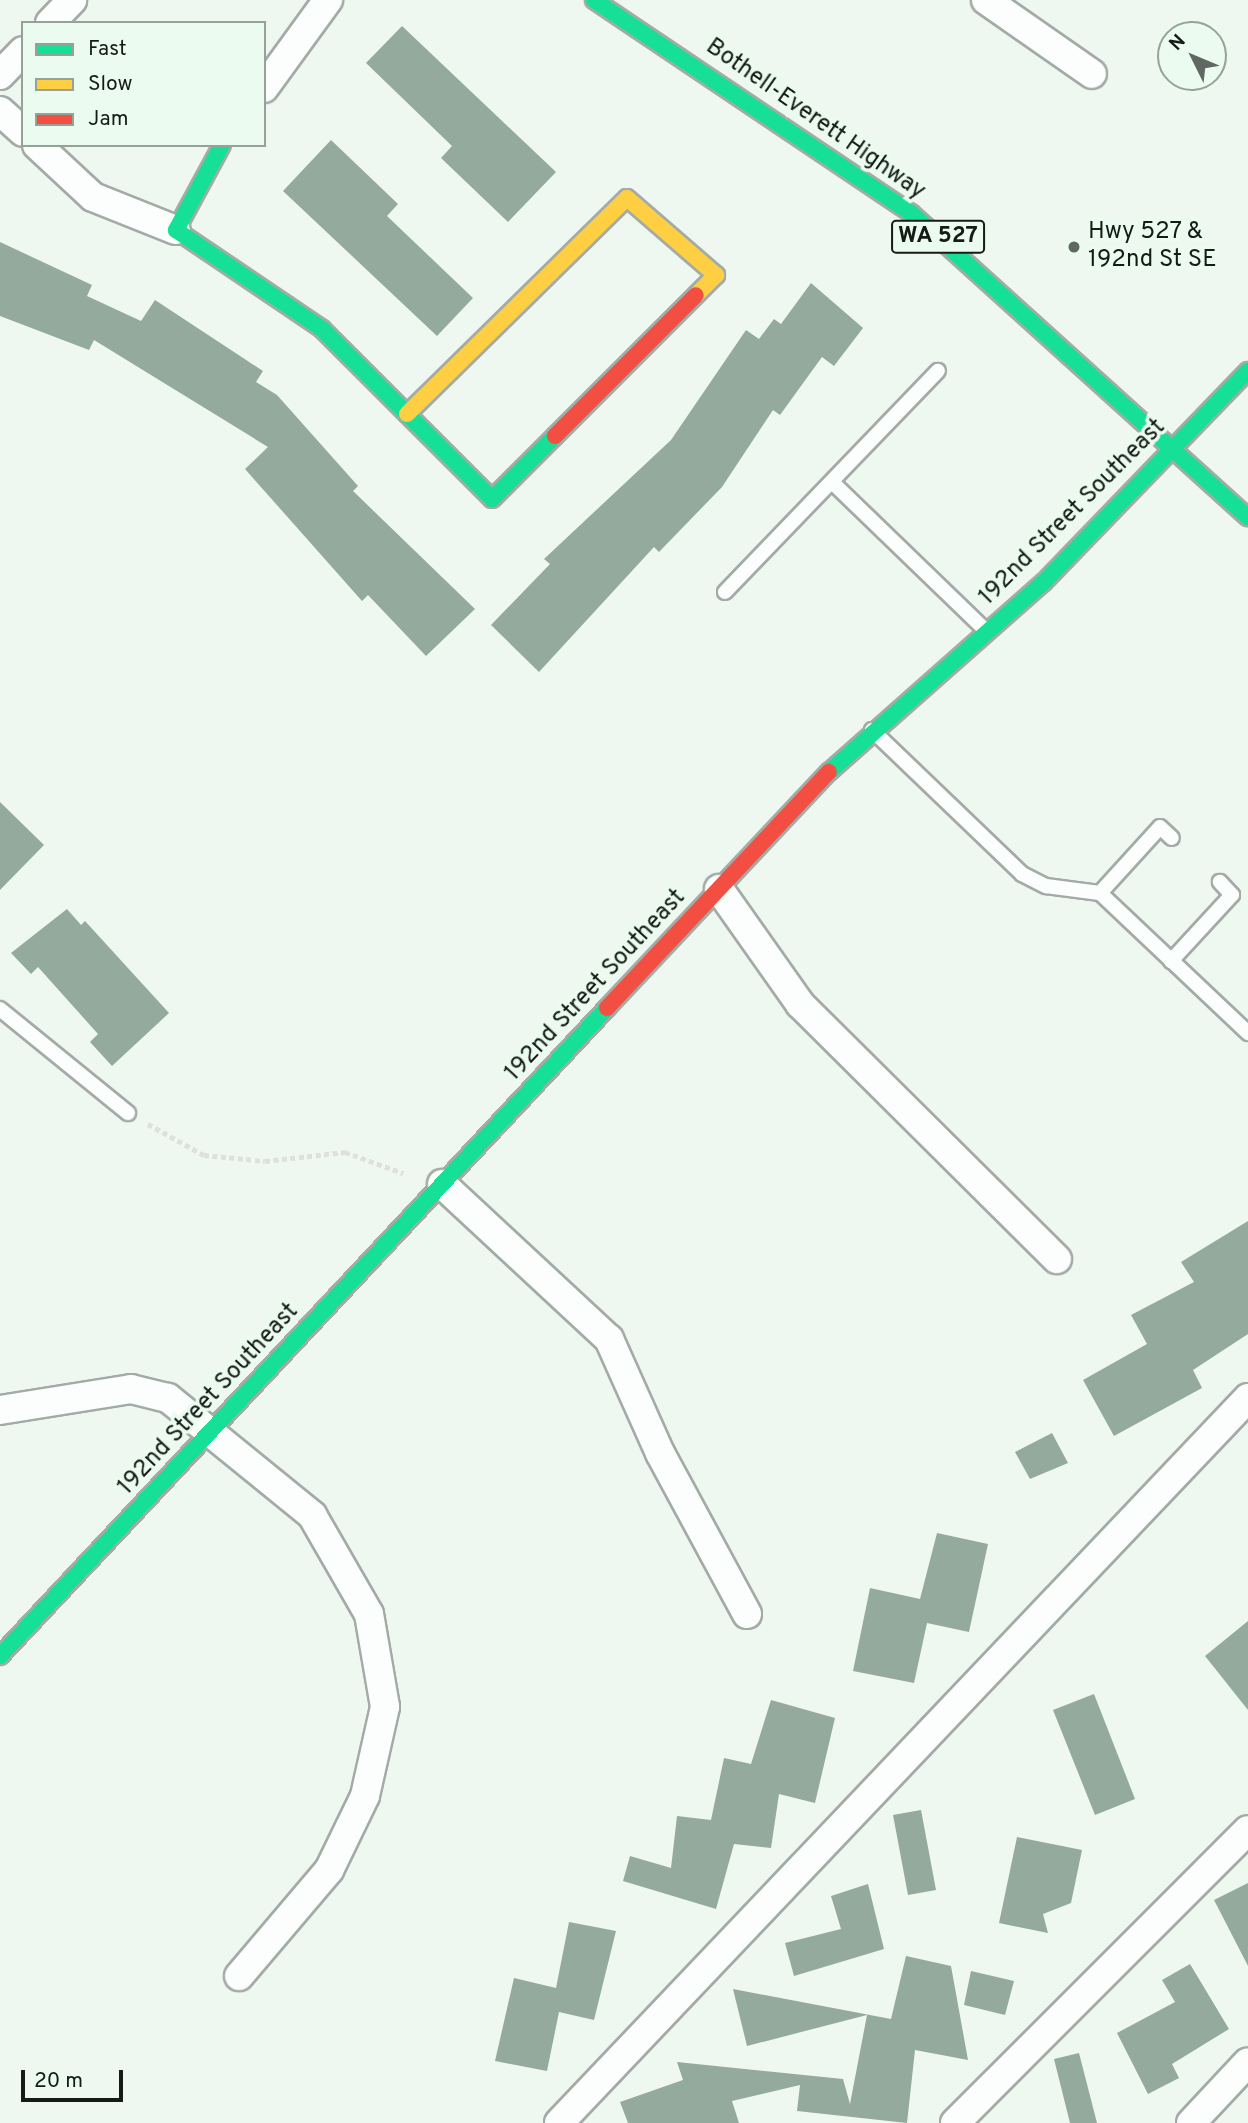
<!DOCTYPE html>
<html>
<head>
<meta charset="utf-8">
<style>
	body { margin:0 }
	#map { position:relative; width:1248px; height:2123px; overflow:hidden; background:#eef8f1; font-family:Overpass,sans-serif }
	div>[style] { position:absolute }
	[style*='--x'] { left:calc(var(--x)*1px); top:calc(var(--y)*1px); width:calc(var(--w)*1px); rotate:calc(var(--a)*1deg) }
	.building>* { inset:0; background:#93aa9c }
	.path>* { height:4.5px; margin-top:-2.25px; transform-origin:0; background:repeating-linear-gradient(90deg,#dee0de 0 5px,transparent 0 8.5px) }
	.roads { filter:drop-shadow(2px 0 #a4aba6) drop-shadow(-2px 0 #a4aba6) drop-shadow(0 2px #a4aba6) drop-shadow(0 -2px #a4aba6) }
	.lane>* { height:14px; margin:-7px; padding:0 7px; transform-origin:7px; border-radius:7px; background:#fcfefd }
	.street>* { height:28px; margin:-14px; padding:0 14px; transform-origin:14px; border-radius:14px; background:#fcfefd }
	.fast>* { height:16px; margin:-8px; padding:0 8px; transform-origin:8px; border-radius:8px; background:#16e098 }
	.slow>* { height:16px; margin:-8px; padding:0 8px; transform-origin:8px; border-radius:8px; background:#ffcf43 }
	.jam>* { height:16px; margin:-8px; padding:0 8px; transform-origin:8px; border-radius:8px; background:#f24e42 }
	.dots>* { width:19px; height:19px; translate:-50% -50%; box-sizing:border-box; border:4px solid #ebfbef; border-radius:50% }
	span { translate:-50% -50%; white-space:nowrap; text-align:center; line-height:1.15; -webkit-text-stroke:7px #ebfbef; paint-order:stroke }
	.shield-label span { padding:2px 5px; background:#ebfbef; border:2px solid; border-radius:5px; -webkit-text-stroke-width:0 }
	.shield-label { font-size:23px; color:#151b17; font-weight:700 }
	.street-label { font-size:24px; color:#151b17 }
	.poi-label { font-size:24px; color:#151b17 }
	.left { translate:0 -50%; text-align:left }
	.legend { position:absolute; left:21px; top:21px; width:245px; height:126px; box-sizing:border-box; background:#ebfbef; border:2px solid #95a199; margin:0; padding:9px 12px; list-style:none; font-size:21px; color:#151b17 }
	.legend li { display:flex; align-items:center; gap:14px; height:35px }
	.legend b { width:35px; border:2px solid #95a199 }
	.north { position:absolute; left:1157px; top:21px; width:70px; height:70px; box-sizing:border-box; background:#ebfbef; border:2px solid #95a199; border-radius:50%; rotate:313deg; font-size:19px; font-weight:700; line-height:28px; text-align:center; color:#151b17 }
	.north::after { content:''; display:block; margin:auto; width:24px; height:32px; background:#616863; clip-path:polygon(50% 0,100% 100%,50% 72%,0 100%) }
	.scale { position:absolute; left:21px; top:2070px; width:102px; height:32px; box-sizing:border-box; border:4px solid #151b17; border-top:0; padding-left:9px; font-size:21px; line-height:24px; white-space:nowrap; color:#151b17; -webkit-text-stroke:5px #ebfbef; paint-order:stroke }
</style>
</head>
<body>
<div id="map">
	<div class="building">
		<i style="clip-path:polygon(402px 26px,556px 172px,508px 222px,441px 158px,452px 146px,366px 63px)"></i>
		<i style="clip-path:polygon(331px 140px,398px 204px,387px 216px,473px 298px,437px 336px,283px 191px)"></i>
		<i style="clip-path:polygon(0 242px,92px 285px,87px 296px,141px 321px,155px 300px,263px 371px,256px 382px,277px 395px,358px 486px,353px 491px,475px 609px,426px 656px,368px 595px,362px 601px,245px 469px,268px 447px,94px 340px,89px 350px,0 316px)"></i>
		<i style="clip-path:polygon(811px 283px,863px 328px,834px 366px,822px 357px,780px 415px,773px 410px,722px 487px,659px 552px,654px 547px,539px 672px,491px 625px,550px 564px,544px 559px,671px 440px,746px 330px,759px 339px,774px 319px,781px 324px)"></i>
		<i style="clip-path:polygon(0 802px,44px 845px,0 890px)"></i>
		<i style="clip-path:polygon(67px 909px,81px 925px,85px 921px,169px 1013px,112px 1066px,90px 1042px,98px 1034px,38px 967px,31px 974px,11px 953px)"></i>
		<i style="clip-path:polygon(1248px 1221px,1248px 1334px,1193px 1370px,1202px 1388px,1114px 1436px,1083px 1380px,1147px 1344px,1131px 1315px,1194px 1282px,1181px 1262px)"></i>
		<i style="clip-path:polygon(1052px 1433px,1068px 1463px,1030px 1479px,1015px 1452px)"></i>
		<i style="clip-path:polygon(937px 1533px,988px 1544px,969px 1632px,927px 1623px,914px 1683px,853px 1671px,870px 1588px,920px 1599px)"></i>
		<i style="clip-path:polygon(1248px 1621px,1248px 1710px,1205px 1656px)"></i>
		<i style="clip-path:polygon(1094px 1694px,1135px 1799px,1095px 1815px,1053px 1710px)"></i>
		<i style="clip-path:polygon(771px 1700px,835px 1718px,815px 1803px,779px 1794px,771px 1848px,734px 1844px,716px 1909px,623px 1881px,630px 1856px,671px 1868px,677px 1816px,711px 1820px,724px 1758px,751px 1764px)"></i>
		<i style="clip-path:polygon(921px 1810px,936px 1890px,908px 1895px,893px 1815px)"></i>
		<i style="clip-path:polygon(1017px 1837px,1082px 1850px,1071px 1903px,1043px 1914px,1048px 1933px,999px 1923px)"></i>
		<i style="clip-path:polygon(1248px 1883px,1248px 1966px,1214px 1900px)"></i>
		<i style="clip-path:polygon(868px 1884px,884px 1949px,794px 1976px,785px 1943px,841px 1929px,831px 1896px)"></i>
		<i style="clip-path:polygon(569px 1922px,616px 1931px,594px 2020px,559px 2012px,547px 2071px,495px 2061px,514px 1978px,556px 1988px)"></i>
		<i style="clip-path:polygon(906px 1956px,951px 1966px,968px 2060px,915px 2050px,907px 2123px,797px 2111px,800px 2085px,732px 2101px,739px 2123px,628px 2123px,620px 2102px,683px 2080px,677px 2062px,843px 2079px,850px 2104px,867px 2015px,747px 2046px,733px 1989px,891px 2019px)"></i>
		<i style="clip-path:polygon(1190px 1964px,1229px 2029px,1172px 2064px,1179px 2078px,1148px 2094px,1117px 2033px,1175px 2002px,1162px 1980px)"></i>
		<i style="clip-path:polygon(971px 1971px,1014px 1981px,1005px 2015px,964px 2005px)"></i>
		<i style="clip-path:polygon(1079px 2053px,1097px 2123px,1070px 2123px,1054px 2059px)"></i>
	</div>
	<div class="path">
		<i style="--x:148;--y:1124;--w:64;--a:29"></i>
		<i style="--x:204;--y:1155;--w:61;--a:5.6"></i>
		<i style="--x:265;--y:1161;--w:81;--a:-6.4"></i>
		<i style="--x:345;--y:1152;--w:62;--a:19.9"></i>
	</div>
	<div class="roads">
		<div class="lane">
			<i style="--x:832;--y:482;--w:213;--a:44"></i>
			<i style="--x:725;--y:592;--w:307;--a:-46.1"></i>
			<i style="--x:872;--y:730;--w:208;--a:43.8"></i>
			<i style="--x:1022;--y:874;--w:27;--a:27"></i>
			<i style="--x:1046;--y:886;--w:54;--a:7.4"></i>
			<i style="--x:1100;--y:893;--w:204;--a:43.4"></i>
			<i style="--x:1100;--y:893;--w:89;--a:-47.7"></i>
			<i style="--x:1160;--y:827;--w:16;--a:43"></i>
			<i style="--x:1171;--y:961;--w:90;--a:-47.3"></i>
			<i style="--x:1232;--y:895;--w:18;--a:-133"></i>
			<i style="--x:0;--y:1009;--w:165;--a:39.1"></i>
		</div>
		<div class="street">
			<i style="--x:986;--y:0;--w:129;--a:34.9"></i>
			<i style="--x:50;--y:23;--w:32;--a:-46"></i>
			<i style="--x:0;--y:75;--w:33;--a:-46"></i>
			<i style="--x:264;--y:88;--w:109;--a:-54"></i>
			<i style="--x:0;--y:111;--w:31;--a:42"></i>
			<i style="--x:37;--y:145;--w:76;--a:42.9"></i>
			<i style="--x:93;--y:197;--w:89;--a:21.7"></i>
			<i style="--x:719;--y:889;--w:141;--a:54.8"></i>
			<i style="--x:800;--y:1004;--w:362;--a:44.8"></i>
			<i style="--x:442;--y:1184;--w:228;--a:42.9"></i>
			<i style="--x:609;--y:1339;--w:125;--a:65.9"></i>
			<i style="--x:660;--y:1453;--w:183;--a:61.6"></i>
			<i style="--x:0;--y:1410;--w:133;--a:-9.1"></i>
			<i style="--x:131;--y:1389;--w:38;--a:14"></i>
			<i style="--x:168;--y:1398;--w:186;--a:39.1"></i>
			<i style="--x:312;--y:1515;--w:114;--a:60.1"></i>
			<i style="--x:369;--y:1614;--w:94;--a:80.2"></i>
			<i style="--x:385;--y:1707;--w:91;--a:102.7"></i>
			<i style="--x:365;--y:1796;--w:82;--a:115.9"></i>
			<i style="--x:329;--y:1870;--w:139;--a:130.3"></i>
			<i style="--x:559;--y:2123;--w:1000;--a:-46.46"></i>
			<i style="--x:955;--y:2123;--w:414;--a:-45"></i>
			<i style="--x:1191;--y:2123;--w:83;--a:-46.9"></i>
		</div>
		<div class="fast">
			<i style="--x:594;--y:0;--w:382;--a:33.9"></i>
			<i style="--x:911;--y:213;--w:454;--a:42.1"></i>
			<i style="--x:222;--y:145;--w:97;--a:118.4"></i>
			<i style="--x:176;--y:230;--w:176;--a:34.1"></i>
			<i style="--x:322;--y:329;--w:240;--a:45"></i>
			<i style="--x:492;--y:499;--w:89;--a:-45"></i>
			<i style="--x:829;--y:772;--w:286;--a:-41.5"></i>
			<i style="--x:1043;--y:583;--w:295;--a:-46"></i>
			<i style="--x:0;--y:1656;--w:888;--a:-46.87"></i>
		</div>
		<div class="slow">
			<i style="--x:407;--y:414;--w:308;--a:-44.5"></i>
			<i style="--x:627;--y:198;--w:118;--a:40.9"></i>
			<i style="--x:716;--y:275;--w:28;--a:135"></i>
		</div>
		<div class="jam">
			<i style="--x:555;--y:436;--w:199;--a:-45"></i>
			<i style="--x:607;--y:1008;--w:324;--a:-46.8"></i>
		</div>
	</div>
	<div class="dots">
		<i style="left:1074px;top:247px;background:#616863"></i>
	</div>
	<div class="shield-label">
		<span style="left:938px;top:237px">WA 527</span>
	</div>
	<div class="street-label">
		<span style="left:815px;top:120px;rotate:35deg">Bothell-Everett Highway</span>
		<span style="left:1073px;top:513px;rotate:-45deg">192nd Street Southeast</span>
		<span style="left:596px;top:986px;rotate:-47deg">192nd Street Southeast</span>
		<span style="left:209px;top:1400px;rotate:-47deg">192nd Street Southeast</span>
	</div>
	<div class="poi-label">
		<span class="left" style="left:1088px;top:247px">Hwy 527 &amp;<br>192nd St SE</span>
	</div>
	<ul class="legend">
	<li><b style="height:9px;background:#16e098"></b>Fast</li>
	<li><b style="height:9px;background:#ffcf43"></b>Slow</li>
	<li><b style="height:9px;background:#f24e42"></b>Jam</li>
	</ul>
	<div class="north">N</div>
	<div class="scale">20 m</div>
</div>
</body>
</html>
